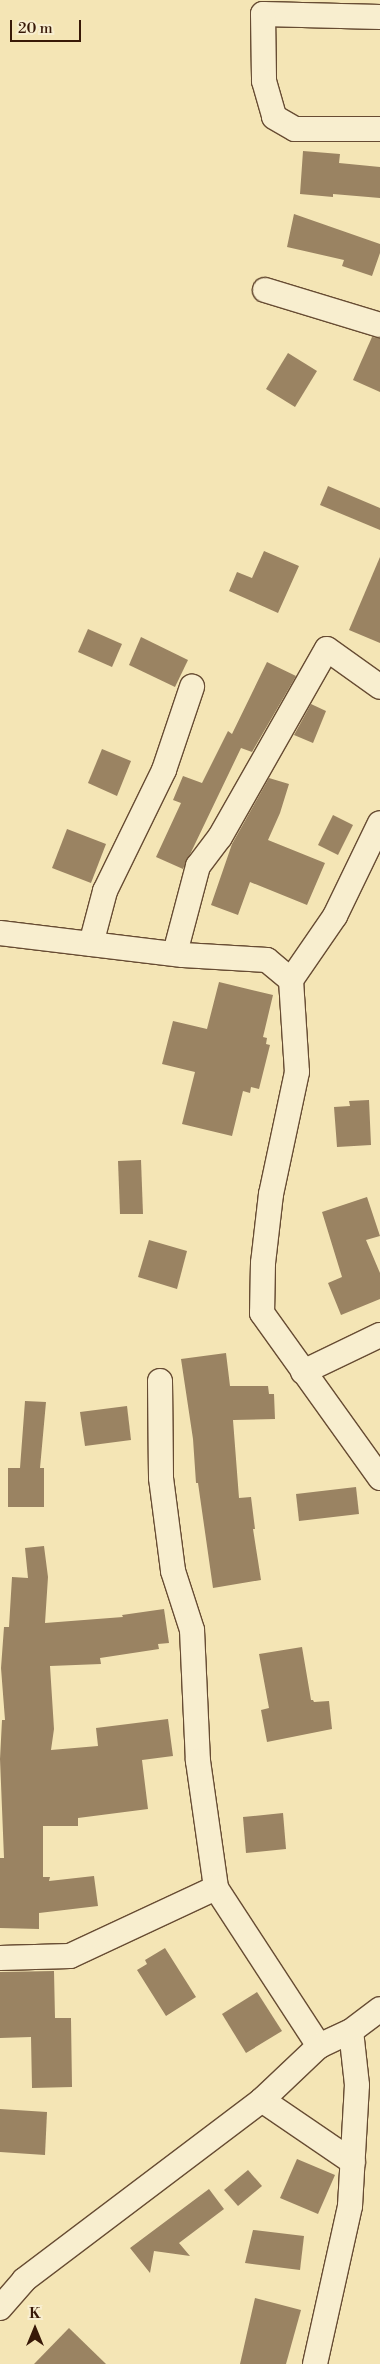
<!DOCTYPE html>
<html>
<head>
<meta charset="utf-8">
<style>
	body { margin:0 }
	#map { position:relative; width:380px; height:2364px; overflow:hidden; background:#f4e5b5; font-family:"Libre Bodoni",serif }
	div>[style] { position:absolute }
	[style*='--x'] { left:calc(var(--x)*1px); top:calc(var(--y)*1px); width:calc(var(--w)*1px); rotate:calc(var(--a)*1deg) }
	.building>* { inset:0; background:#9a8362 }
	.roads { filter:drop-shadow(1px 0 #674c33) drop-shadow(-1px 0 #674c33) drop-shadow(0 1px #674c33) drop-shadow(0 -1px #674c33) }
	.minor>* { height:24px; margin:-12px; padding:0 12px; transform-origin:12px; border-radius:12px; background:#f8eecf }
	span { translate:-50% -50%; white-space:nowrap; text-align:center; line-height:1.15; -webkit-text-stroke:5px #f8eecf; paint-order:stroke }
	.north { position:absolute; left:10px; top:2304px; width:50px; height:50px; -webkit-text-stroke:4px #f8eecf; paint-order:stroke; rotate:0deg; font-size:14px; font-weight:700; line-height:20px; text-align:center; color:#381908 }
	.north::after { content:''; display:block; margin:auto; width:18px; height:22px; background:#381908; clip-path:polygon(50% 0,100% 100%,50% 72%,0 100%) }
	.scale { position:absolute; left:10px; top:20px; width:71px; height:22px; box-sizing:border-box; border:2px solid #381908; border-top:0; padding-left:6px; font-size:15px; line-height:18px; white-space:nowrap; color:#381908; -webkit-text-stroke:4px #f8eecf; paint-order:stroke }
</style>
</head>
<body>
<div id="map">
	<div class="building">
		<i style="clip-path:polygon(303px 151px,340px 154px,339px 163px,380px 167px,380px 198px,333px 194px,333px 197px,300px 194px)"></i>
		<i style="clip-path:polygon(294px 214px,380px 244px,380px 253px,372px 276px,342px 266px,344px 260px,287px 247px)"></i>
		<i style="clip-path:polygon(372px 337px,380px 338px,380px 392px,353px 380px)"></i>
		<i style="clip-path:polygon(288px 353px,317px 371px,295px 407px,266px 389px)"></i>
		<i style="clip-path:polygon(328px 486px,380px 508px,380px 530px,320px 505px)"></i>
		<i style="clip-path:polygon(264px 551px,299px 566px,278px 613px,229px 591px,237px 572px,252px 578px)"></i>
		<i style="clip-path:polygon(380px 557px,380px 643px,349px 630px)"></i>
		<i style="clip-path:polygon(88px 629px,122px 644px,112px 667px,78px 652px)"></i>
		<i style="clip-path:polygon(141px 637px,188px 660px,175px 687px,129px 665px)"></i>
		<i style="clip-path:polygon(267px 662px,296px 676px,252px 752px,241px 748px,183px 869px,156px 857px,181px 803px,173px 800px,183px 776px,202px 783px,228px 731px,232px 734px)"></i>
		<i style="clip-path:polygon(311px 704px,326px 711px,313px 743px,294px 735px)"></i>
		<i style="clip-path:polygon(102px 749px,131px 761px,117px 796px,88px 783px)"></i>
		<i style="clip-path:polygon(269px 778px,289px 784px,280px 813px,268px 840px,325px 863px,307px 905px,250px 882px,238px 915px,211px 905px,232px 844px)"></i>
		<i style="clip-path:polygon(333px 815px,353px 825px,338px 855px,318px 845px)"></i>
		<i style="clip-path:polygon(67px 829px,106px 844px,91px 883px,52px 868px)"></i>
		<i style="clip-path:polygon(219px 982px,273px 995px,263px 1037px,267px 1038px,266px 1044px,270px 1045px,259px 1089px,251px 1087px,250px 1093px,243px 1091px,232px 1136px,182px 1124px,195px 1072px,162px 1064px,173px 1021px,207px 1029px)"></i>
		<i style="clip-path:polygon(369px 1100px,371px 1145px,337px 1147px,334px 1107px,350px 1106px,349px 1101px)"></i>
		<i style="clip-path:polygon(141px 1160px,143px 1214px,120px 1214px,118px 1161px)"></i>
		<i style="clip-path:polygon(367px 1197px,380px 1236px,366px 1240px,380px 1273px,380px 1299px,341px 1315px,328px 1283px,342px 1277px,322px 1212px)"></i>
		<i style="clip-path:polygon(149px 1240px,187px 1251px,177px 1289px,138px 1277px)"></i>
		<i style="clip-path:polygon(226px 1353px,230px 1386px,268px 1386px,269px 1394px,274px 1394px,275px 1419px,233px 1420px,239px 1498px,251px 1497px,255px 1529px,253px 1529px,261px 1580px,213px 1588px,198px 1483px,196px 1483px,193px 1439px,181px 1359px)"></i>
		<i style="clip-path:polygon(25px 1401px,46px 1402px,40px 1468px,44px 1468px,44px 1507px,8px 1507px,8px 1468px,20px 1468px)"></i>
		<i style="clip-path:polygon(127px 1406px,131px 1440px,85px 1446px,80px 1412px)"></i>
		<i style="clip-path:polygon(356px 1487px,359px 1514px,299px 1521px,296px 1494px)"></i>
		<i style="clip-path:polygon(44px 1546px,48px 1577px,45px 1623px,123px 1617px,122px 1615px,164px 1609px,169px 1643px,158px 1644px,159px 1649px,100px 1658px,101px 1664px,50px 1666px,54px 1729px,51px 1750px,98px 1746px,96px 1728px,168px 1719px,173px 1756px,142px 1760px,148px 1809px,78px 1818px,78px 1826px,43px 1826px,43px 1877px,50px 1877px,49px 1881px,94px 1876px,98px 1906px,39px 1913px,39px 1929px,0 1928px,0 1858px,4px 1858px,0 1759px,2px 1720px,5px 1720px,1px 1668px,4px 1627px,9px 1627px,12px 1577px,28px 1578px,25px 1548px)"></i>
		<i style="clip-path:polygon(302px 1647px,311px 1700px,313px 1700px,314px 1702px,329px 1701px,332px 1729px,267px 1742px,261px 1710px,269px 1708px,259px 1654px)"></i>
		<i style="clip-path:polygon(283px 1813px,286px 1849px,246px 1853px,243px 1817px)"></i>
		<i style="clip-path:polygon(165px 1948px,196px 1997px,166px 2016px,137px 1970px,147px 1964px,145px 1960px)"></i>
		<i style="clip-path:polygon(54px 1971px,55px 2018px,71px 2018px,72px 2087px,32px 2088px,31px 2037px,0 2038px,0 1972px)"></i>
		<i style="clip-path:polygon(257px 1992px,282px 2031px,246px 2053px,222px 2014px)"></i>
		<i style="clip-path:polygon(0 2109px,47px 2112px,45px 2155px,0 2152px)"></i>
		<i style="clip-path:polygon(297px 2159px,335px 2175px,318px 2214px,280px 2198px)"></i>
		<i style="clip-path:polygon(248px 2170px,262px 2186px,238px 2206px,224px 2190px)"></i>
		<i style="clip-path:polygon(209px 2189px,224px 2209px,179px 2243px,190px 2256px,154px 2251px,150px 2273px,130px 2248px)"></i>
		<i style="clip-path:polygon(253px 2230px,304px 2236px,300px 2270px,245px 2263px)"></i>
		<i style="clip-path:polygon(255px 2298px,301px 2310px,286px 2364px,240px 2364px)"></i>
		<i style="clip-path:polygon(69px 2328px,106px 2364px,34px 2364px)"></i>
	</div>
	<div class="roads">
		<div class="minor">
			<i style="--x:380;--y:17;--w:117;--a:-178.5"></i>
			<i style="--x:263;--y:14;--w:67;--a:89.1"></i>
			<i style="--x:264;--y:81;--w:37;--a:74"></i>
			<i style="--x:274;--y:117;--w:24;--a:30"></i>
			<i style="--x:295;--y:129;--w:85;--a:0"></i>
			<i style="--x:265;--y:290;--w:120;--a:16.9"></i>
			<i style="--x:0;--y:933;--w:184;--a:6.9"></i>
			<i style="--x:183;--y:955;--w:84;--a:3.4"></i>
			<i style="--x:267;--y:960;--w:31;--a:40"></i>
			<i style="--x:291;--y:980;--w:92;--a:86.3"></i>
			<i style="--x:297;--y:1072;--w:125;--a:102"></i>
			<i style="--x:271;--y:1194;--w:69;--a:96.6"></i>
			<i style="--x:263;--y:1263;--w:50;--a:91.1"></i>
			<i style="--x:262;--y:1313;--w:203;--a:54.4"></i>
			<i style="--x:91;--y:944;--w:55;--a:-75.2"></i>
			<i style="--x:105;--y:891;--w:135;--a:-64"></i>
			<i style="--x:164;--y:770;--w:88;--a:-71.4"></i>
			<i style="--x:175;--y:953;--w:90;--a:-75.2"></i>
			<i style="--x:198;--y:866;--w:36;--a:-53"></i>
			<i style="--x:220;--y:837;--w:216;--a:-60.4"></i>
			<i style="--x:327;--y:649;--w:65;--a:35.6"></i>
			<i style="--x:291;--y:980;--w:78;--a:-55.5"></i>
			<i style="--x:335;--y:916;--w:103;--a:-64.2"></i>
			<i style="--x:303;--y:1372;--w:85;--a:-25.7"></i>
			<i style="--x:160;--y:1381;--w:97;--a:89.4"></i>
			<i style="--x:161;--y:1478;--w:94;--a:82.6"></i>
			<i style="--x:173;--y:1571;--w:62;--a:72.1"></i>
			<i style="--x:192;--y:1630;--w:131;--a:87.4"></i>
			<i style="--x:198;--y:1761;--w:128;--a:81.9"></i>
			<i style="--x:216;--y:1888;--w:189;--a:56.9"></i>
			<i style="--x:0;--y:1958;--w:70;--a:-1.6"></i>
			<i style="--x:70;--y:1956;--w:161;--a:-25"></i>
			<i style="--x:262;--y:2100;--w:110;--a:34.3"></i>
			<i style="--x:0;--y:2308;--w:37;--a:-49"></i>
			<i style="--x:24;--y:2280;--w:298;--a:-37.1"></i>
			<i style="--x:262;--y:2100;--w:79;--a:-43.5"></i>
			<i style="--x:319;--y:2046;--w:35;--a:-25"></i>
			<i style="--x:351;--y:2031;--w:36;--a:-37"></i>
			<i style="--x:315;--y:2364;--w:162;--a:-77.5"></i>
			<i style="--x:350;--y:2206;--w:121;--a:-86.7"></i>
			<i style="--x:357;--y:2085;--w:54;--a:-96.3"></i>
		</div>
	</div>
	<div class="north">K</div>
	<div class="scale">20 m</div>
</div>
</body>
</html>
